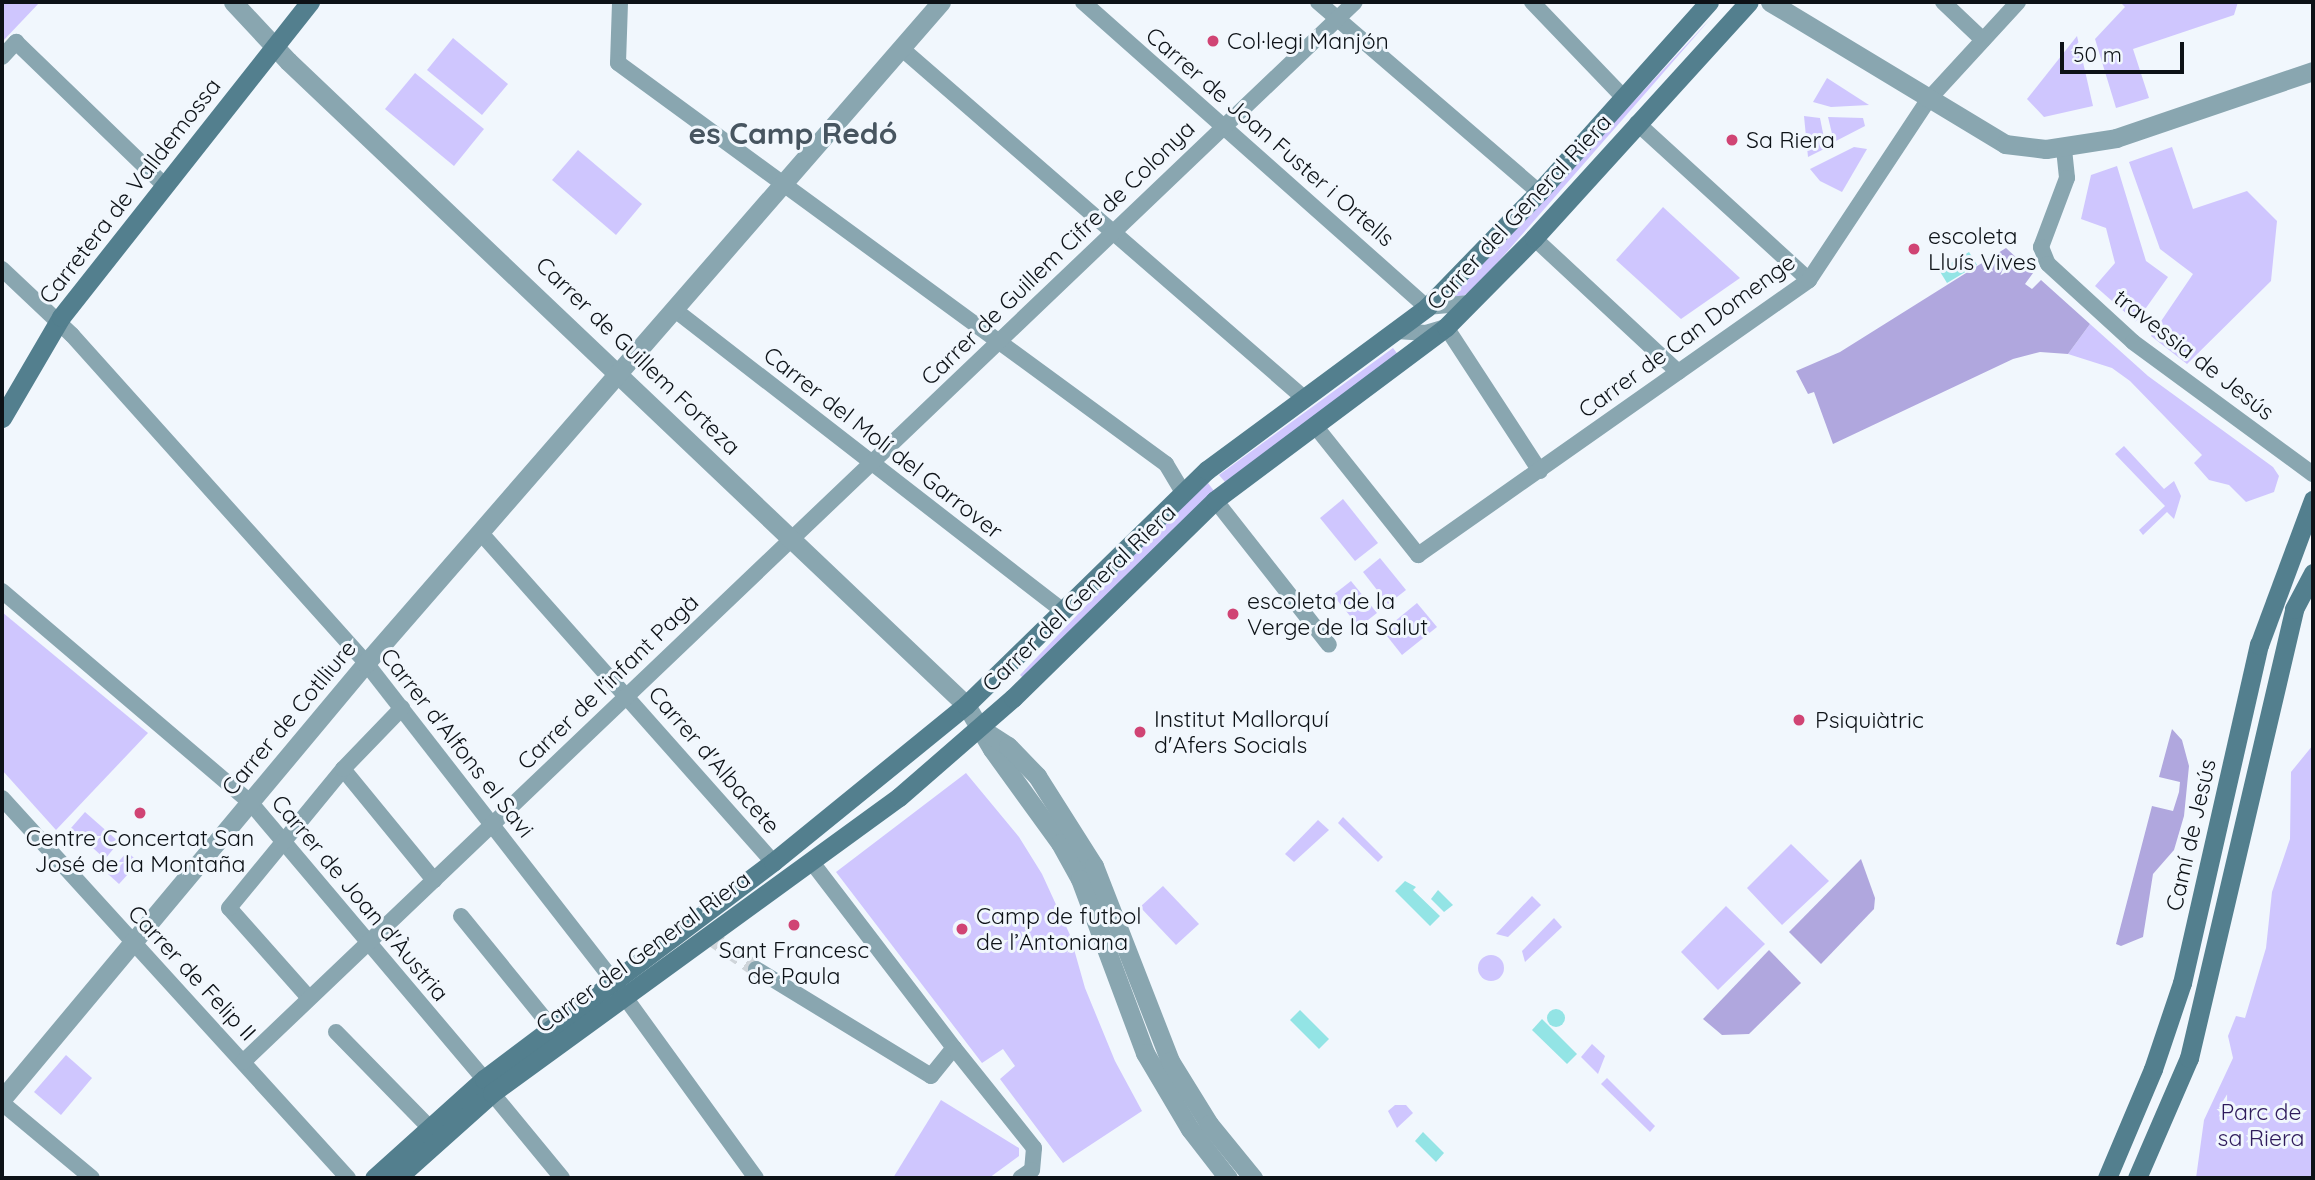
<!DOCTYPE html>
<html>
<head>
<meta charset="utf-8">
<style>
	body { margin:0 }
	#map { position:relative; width:2315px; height:1180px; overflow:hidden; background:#f1f7fd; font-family:Quicksand,sans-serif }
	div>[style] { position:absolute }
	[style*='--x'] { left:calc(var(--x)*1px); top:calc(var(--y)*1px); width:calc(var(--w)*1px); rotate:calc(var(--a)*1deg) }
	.green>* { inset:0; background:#cfc6fe }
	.round { border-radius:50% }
	.forest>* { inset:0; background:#b0a7de }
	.water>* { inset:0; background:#93e4e5 }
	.minor-tunnel>* { height:16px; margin-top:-8px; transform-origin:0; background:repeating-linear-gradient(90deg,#cfd5da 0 16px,transparent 0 24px) }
	.minor>* { height:16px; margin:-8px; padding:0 8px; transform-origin:8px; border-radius:8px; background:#89a6b0 }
	.tertiary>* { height:19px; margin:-9.5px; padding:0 9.5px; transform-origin:9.5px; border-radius:9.5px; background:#89a6b0 }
	.secondary>* { height:19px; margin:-9.5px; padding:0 9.5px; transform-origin:9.5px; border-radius:9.5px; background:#537f8e }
	.dots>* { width:19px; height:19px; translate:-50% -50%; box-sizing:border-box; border:4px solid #f1f7fd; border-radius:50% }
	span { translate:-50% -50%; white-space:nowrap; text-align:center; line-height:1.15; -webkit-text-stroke:6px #f1f7fd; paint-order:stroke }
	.poi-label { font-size:23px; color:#0d1217 }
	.left { translate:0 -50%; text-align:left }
	.street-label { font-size:23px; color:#0d1217 }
	.park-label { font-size:23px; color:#2f1b5c }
	.district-label { font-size:30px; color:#475560; font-weight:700 }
	.frame { position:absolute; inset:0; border:4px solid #0d1217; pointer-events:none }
	.scale { position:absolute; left:2060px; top:42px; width:124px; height:32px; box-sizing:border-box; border:4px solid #0d1217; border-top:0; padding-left:9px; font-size:21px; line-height:24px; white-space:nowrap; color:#0d1217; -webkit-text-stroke:5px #f1f7fd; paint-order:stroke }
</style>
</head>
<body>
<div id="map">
	<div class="green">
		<i style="clip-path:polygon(2px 2px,40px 2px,2px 42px)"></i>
		<i style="clip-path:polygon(2120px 2px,2238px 2px,2234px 15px,2133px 49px,2149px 98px,2116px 108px,2095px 39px,2125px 7px)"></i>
		<i style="clip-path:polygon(1712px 17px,1478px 285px,1458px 300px,1452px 297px)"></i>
		<i style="clip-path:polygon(2077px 36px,2093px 106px,2044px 117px,2027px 99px)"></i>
		<i style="clip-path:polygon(453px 38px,508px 84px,482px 115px,427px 70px)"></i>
		<i style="clip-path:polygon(415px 73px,484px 129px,454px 166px,385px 109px)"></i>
		<i style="clip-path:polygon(1827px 78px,1869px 105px,1831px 107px,1813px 102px)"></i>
		<i style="clip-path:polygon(1804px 116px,1820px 118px,1826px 148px,1808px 157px)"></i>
		<i style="clip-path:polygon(1828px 117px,1863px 118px,1865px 126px,1834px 142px)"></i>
		<i style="clip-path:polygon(1854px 147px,1867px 149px,1842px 192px,1820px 181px,1810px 169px)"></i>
		<i style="clip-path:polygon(2172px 147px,2193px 209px,2247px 191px,2277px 221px,2271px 281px,2187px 364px,2151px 336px,2193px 274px,2160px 249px,2129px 162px)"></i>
		<i style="clip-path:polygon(578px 150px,642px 204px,616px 235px,552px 180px)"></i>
		<i style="clip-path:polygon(2117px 166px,2146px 261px,2168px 277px,2136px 322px,2095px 286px,2115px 263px,2106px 228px,2081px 219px,2091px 175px)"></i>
		<i style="clip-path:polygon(1663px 207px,1740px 278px,1681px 319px,1616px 260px)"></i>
		<i style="clip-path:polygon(2090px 324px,2148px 376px,2273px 467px,2279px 476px,2274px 492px,2246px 502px,2229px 485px,2209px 480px,2194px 463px,2202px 455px,2130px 381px,2112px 368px,2068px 354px)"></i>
		<i style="clip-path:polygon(1393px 348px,1399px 356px,1225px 482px,1219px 475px)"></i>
		<i style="clip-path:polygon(2124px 446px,2164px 489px,2174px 481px,2181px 496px,2174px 519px,2167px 512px,2143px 535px,2139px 530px,2165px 506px,2115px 454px)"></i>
		<i style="clip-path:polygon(1208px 483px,1214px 491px,1023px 678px,1020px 675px,1156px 532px)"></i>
		<i style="clip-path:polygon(1343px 499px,1378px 543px,1355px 561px,1320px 518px)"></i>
		<i style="clip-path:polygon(1380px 558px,1406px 590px,1388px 604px,1363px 572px)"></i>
		<i style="clip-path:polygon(1351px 581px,1377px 613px,1359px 627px,1333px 595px)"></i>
		<i style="clip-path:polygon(1417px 603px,1437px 627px,1402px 655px,1383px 631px)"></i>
		<i style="clip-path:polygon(2px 612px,148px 733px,56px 830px,2px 770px)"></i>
		<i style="clip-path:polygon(2313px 745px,2313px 1178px,2196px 1178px,2204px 1120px,2233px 1058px,2228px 1036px,2236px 1016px,2245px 1018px,2266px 948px,2272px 892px,2290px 839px,2291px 772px)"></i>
		<i style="clip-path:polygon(966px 773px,1019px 837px,1042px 874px,1070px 935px,1085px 988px,1115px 1061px,1142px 1111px,1063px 1163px,1000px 1079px,1015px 1066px,1003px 1049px,982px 1063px,836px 872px)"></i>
		<i style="clip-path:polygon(85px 812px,119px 842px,105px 859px,71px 828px)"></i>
		<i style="clip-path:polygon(1343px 817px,1383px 857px,1378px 862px,1338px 823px)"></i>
		<i style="clip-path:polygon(1318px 820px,1329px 830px,1294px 862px,1285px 854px)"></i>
		<i style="clip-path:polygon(1791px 844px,1829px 881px,1782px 925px,1747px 888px)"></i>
		<i style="clip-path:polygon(127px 852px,139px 862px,119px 884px,108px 874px)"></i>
		<i style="clip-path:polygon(1163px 886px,1199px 924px,1176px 945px,1140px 907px)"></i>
		<i style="clip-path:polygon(1532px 896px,1541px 905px,1508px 937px,1496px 934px)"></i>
		<i style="clip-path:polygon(1726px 906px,1765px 944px,1718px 990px,1681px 952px)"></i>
		<i style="clip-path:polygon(1554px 918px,1562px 927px,1525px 962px,1522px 951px)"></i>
		<i class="round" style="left:1478px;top:955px;width:26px;height:26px"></i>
		<i style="clip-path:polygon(1592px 1044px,1605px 1056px,1598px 1074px,1581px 1057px)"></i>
		<i style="clip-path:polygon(66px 1055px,92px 1078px,61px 1115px,34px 1092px)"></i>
		<i style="clip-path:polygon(1607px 1078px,1655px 1126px,1650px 1132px,1601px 1084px)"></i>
		<i style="clip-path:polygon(941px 1100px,1019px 1148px,1019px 1156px,989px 1178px,893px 1178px)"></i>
		<i style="clip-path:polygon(1395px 1105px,1406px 1105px,1413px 1113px,1397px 1128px,1388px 1111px)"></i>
	</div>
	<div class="forest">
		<i style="clip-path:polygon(2006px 248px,2033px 273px,2025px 284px,2032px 289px,2041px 280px,2090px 324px,2068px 354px,2040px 352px,2013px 359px,1833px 444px,1814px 392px,1808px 394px,1796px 371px,1840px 352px)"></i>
		<i style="clip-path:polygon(2172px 729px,2182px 740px,2189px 766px,2184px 816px,2174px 850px,2153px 874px,2143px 937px,2121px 946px,2116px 944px,2152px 806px,2173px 811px,2179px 792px,2180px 782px,2159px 777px)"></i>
		<i style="clip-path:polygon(1861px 859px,1875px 898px,1874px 909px,1821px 964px,1789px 932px)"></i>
		<i style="clip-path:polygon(1769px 950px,1801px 983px,1749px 1034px,1722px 1035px,1703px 1019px)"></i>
	</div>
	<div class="water">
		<i style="clip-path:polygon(1969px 252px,1977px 265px,1947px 283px,1939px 270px)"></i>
		<i style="clip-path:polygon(1405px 881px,1416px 887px,1413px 890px,1440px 916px,1430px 926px,1395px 891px)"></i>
		<i style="clip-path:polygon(1438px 890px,1453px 905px,1444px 912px,1431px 899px)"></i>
		<i class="round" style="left:1547px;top:1009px;width:18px;height:18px"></i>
		<i style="clip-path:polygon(1300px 1010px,1329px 1039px,1319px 1049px,1290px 1020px)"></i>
		<i style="clip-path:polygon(1542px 1019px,1577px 1054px,1567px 1064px,1532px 1030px)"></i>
		<i style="clip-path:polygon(1423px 1132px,1444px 1153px,1436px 1162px,1415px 1141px)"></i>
	</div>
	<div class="minor-tunnel">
		<i style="--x:707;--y:935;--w:60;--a:34.8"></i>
	</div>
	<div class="minor">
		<i style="--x:1083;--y:2;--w:460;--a:41.6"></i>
		<i style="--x:1427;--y:307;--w:43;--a:-5.3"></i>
		<i style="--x:1318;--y:2;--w:291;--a:40.7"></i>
		<i style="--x:1532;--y:2;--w:130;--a:46.2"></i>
		<i style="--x:1943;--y:2;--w:55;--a:43.5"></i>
		<i style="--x:620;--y:3;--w:60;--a:91.9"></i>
		<i style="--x:618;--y:63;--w:679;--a:36.19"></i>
		<i style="--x:1166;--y:464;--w:31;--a:59"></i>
		<i style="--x:901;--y:48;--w:535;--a:40.98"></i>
		<i style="--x:2;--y:57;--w:21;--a:-47"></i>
		<i style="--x:16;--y:42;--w:207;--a:44"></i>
		<i style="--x:1637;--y:123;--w:233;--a:42.4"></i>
		<i style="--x:2064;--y:149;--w:29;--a:84"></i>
		<i style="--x:2067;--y:178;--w:74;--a:110.6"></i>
		<i style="--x:2041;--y:247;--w:18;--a:68"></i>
		<i style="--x:2048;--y:264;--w:115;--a:42.5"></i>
		<i style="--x:2133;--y:342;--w:223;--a:36.3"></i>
		<i style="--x:1534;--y:238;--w:197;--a:42.9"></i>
		<i style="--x:2;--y:269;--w:96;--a:43.3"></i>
		<i style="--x:72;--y:335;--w:440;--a:48.1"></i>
		<i style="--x:366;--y:663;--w:404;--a:52.1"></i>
		<i style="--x:614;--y:982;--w:242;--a:54.1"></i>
		<i style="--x:675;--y:310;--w:491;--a:37.8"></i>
		<i style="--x:1397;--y:331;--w:29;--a:4"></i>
		<i style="--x:1426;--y:333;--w:21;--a:-17"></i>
		<i style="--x:1446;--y:327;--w:172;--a:56.9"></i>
		<i style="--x:1316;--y:427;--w:164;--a:51.4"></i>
		<i style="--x:1418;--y:555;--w:478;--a:-35.1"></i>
		<i style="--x:1809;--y:280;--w:216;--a:-56.5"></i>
		<i style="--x:1928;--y:100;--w:133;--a:-47.4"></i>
		<i style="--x:1215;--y:500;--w:184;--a:51.8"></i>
		<i style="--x:480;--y:532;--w:441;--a:48.4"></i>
		<i style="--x:2;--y:591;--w:326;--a:40.4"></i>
		<i style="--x:250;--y:802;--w:363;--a:49.8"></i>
		<i style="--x:343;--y:769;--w:144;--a:50.7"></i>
		<i style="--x:2;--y:798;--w:514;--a:47.68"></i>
		<i style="--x:461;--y:916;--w:144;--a:50.9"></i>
		<i style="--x:756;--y:969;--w:205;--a:31.4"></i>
		<i style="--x:931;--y:1076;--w:36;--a:-51"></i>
		<i style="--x:954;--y:1048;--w:235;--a:-127.4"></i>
		<i style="--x:309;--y:998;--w:120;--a:-131.6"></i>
		<i style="--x:229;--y:908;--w:180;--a:-50.6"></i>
		<i style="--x:343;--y:769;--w:85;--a:-46"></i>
		<i style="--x:336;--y:1032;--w:132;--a:45.6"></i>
		<i style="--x:954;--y:1048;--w:128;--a:51.3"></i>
		<i style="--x:1034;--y:1148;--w:22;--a:95"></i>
		<i style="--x:1032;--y:1170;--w:14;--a:146"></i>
		<i style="--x:243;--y:1062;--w:1536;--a:-43.63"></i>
		<i style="--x:492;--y:1093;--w:110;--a:50.5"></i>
		<i style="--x:2;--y:1103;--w:117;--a:39.8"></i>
	</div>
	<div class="tertiary">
		<i style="--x:233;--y:2;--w:81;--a:47"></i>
		<i style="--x:288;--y:61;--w:935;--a:43.53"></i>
		<i style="--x:966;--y:705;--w:51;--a:59.4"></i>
		<i style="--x:992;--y:749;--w:116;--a:54.1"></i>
		<i style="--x:1060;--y:843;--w:41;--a:60.9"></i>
		<i style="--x:1080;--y:879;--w:186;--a:69.5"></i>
		<i style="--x:1145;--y:1053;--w:88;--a:59.4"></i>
		<i style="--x:1190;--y:1129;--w:62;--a:52.2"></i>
		<i style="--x:1770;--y:2;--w:275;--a:31.1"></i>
		<i style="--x:2005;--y:144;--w:41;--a:7"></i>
		<i style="--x:2046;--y:149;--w:71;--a:-8.9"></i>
		<i style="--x:2116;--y:138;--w:208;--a:-18.8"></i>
		<i style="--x:983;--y:730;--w:30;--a:33"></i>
		<i style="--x:1008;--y:746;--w:42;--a:46"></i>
		<i style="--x:1037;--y:776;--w:107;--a:57.7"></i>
		<i style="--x:1094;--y:866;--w:209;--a:68.7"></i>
		<i style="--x:1170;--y:1061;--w:74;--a:58.2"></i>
		<i style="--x:1209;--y:1124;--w:70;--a:50.8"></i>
		<i style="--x:2;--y:1099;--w:568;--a:-50.14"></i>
		<i style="--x:366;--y:663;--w:876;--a:-48.98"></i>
	</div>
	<div class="secondary">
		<i style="--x:2;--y:418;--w:117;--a:-59.7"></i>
		<i style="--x:61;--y:317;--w:402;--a:-51.7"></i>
		<i style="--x:374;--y:1178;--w:148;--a:-42"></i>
		<i style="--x:484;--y:1079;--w:361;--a:-36.9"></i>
		<i style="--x:773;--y:862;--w:249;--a:-39.1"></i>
		<i style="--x:966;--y:705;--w:337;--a:-44.3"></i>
		<i style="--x:1207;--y:470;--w:274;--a:-36.5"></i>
		<i style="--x:1427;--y:307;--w:161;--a:-45.8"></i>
		<i style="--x:1539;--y:192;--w:255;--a:-48.2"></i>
		<i style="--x:397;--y:1178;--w:127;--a:-41.8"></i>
		<i style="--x:492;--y:1093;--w:503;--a:-36.03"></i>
		<i style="--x:899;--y:797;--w:151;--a:-41"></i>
		<i style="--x:1013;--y:698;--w:283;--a:-44.4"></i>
		<i style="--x:1215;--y:500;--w:289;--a:-36.8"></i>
		<i style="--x:1446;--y:327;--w:125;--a:-45.3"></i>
		<i style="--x:1534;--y:238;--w:319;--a:-47.7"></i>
		<i style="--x:2107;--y:1178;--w:118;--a:-67.1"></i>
		<i style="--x:2153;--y:1069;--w:91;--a:-71.4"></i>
		<i style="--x:2182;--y:983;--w:347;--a:-77.2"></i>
		<i style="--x:2259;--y:645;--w:155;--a:-69.6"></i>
		<i style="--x:2137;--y:1178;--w:131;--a:-66.6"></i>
		<i style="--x:2189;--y:1058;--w:461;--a:-76.8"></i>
		<i style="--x:2294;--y:609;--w:41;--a:-62.2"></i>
	</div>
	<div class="dots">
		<i style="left:1213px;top:41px;background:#d04474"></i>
		<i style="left:1732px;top:140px;background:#d04474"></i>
		<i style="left:1914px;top:249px;background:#d04474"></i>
		<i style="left:1233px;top:614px;background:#d04474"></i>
		<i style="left:1799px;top:720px;background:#d04474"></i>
		<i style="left:1140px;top:732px;background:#d04474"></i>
		<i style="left:140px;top:813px;background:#d04474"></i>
		<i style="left:794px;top:925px;background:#d04474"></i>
		<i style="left:962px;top:929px;background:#d04474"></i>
	</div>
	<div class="poi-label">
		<span class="left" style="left:1227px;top:41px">Col·legi Manjón</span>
		<span class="left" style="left:1746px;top:140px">Sa Riera</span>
		<span class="left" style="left:1928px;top:249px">escoleta<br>Lluís Vives</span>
		<span class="left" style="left:1247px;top:614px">escoleta de la<br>Verge de la Salut</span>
		<span class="left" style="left:1154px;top:732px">Institut Mallorquí<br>d'Afers Socials</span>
		<span class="left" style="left:1815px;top:720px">Psiquiàtric</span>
		<span style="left:140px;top:851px">Centre Concertat San<br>José de la Montaña</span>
		<span class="left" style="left:976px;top:929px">Camp de futbol<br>de l’Antoniana</span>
		<span style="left:794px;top:963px">Sant Francesc<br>de Paula</span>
	</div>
	<div class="street-label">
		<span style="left:1270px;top:137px;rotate:41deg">Carrer de Joan Fuster i Ortells</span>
		<span style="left:130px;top:191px;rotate:-52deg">Carretera de Valldemossa</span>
		<span style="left:1519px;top:212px;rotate:-47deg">Carrer del General Riera</span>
		<span style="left:1058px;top:253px;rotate:-44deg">Carrer de Guillem Cifre de Colonya</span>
		<span style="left:1687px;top:336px;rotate:-36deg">Carrer de Can Domenge</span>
		<span style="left:2194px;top:355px;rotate:38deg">travessia de Jesús</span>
		<span style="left:638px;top:356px;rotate:44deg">Carrer de Guillem Forteza</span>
		<span style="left:883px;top:443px;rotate:38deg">Carrer del Molí del Garrover</span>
		<span style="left:1079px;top:598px;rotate:-44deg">Carrer del General Riera</span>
		<span style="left:608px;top:682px;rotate:-44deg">Carrer de l'infant Pagà</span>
		<span style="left:289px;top:718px;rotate:-50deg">Carrer de Cotlliure</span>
		<span style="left:457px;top:743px;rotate:52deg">Carrer d'Alfons el Savi</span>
		<span style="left:714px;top:760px;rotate:49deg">Carrer d'Albacete</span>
		<span style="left:2191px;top:835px;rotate:-77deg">Camí de Jesús</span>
		<span style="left:360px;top:898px;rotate:50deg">Carrer de Joan d'Àustria</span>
		<span style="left:643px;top:952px;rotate:-36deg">Carrer del General Riera</span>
		<span style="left:192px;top:973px;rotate:47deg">Carrer de Felip II</span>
	</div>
	<div class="park-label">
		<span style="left:2261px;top:1125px">Parc de<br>sa Riera</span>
	</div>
	<div class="district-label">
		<span style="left:793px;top:133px">es Camp Redó</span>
	</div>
	<div class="frame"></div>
	<div class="scale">50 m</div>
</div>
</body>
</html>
